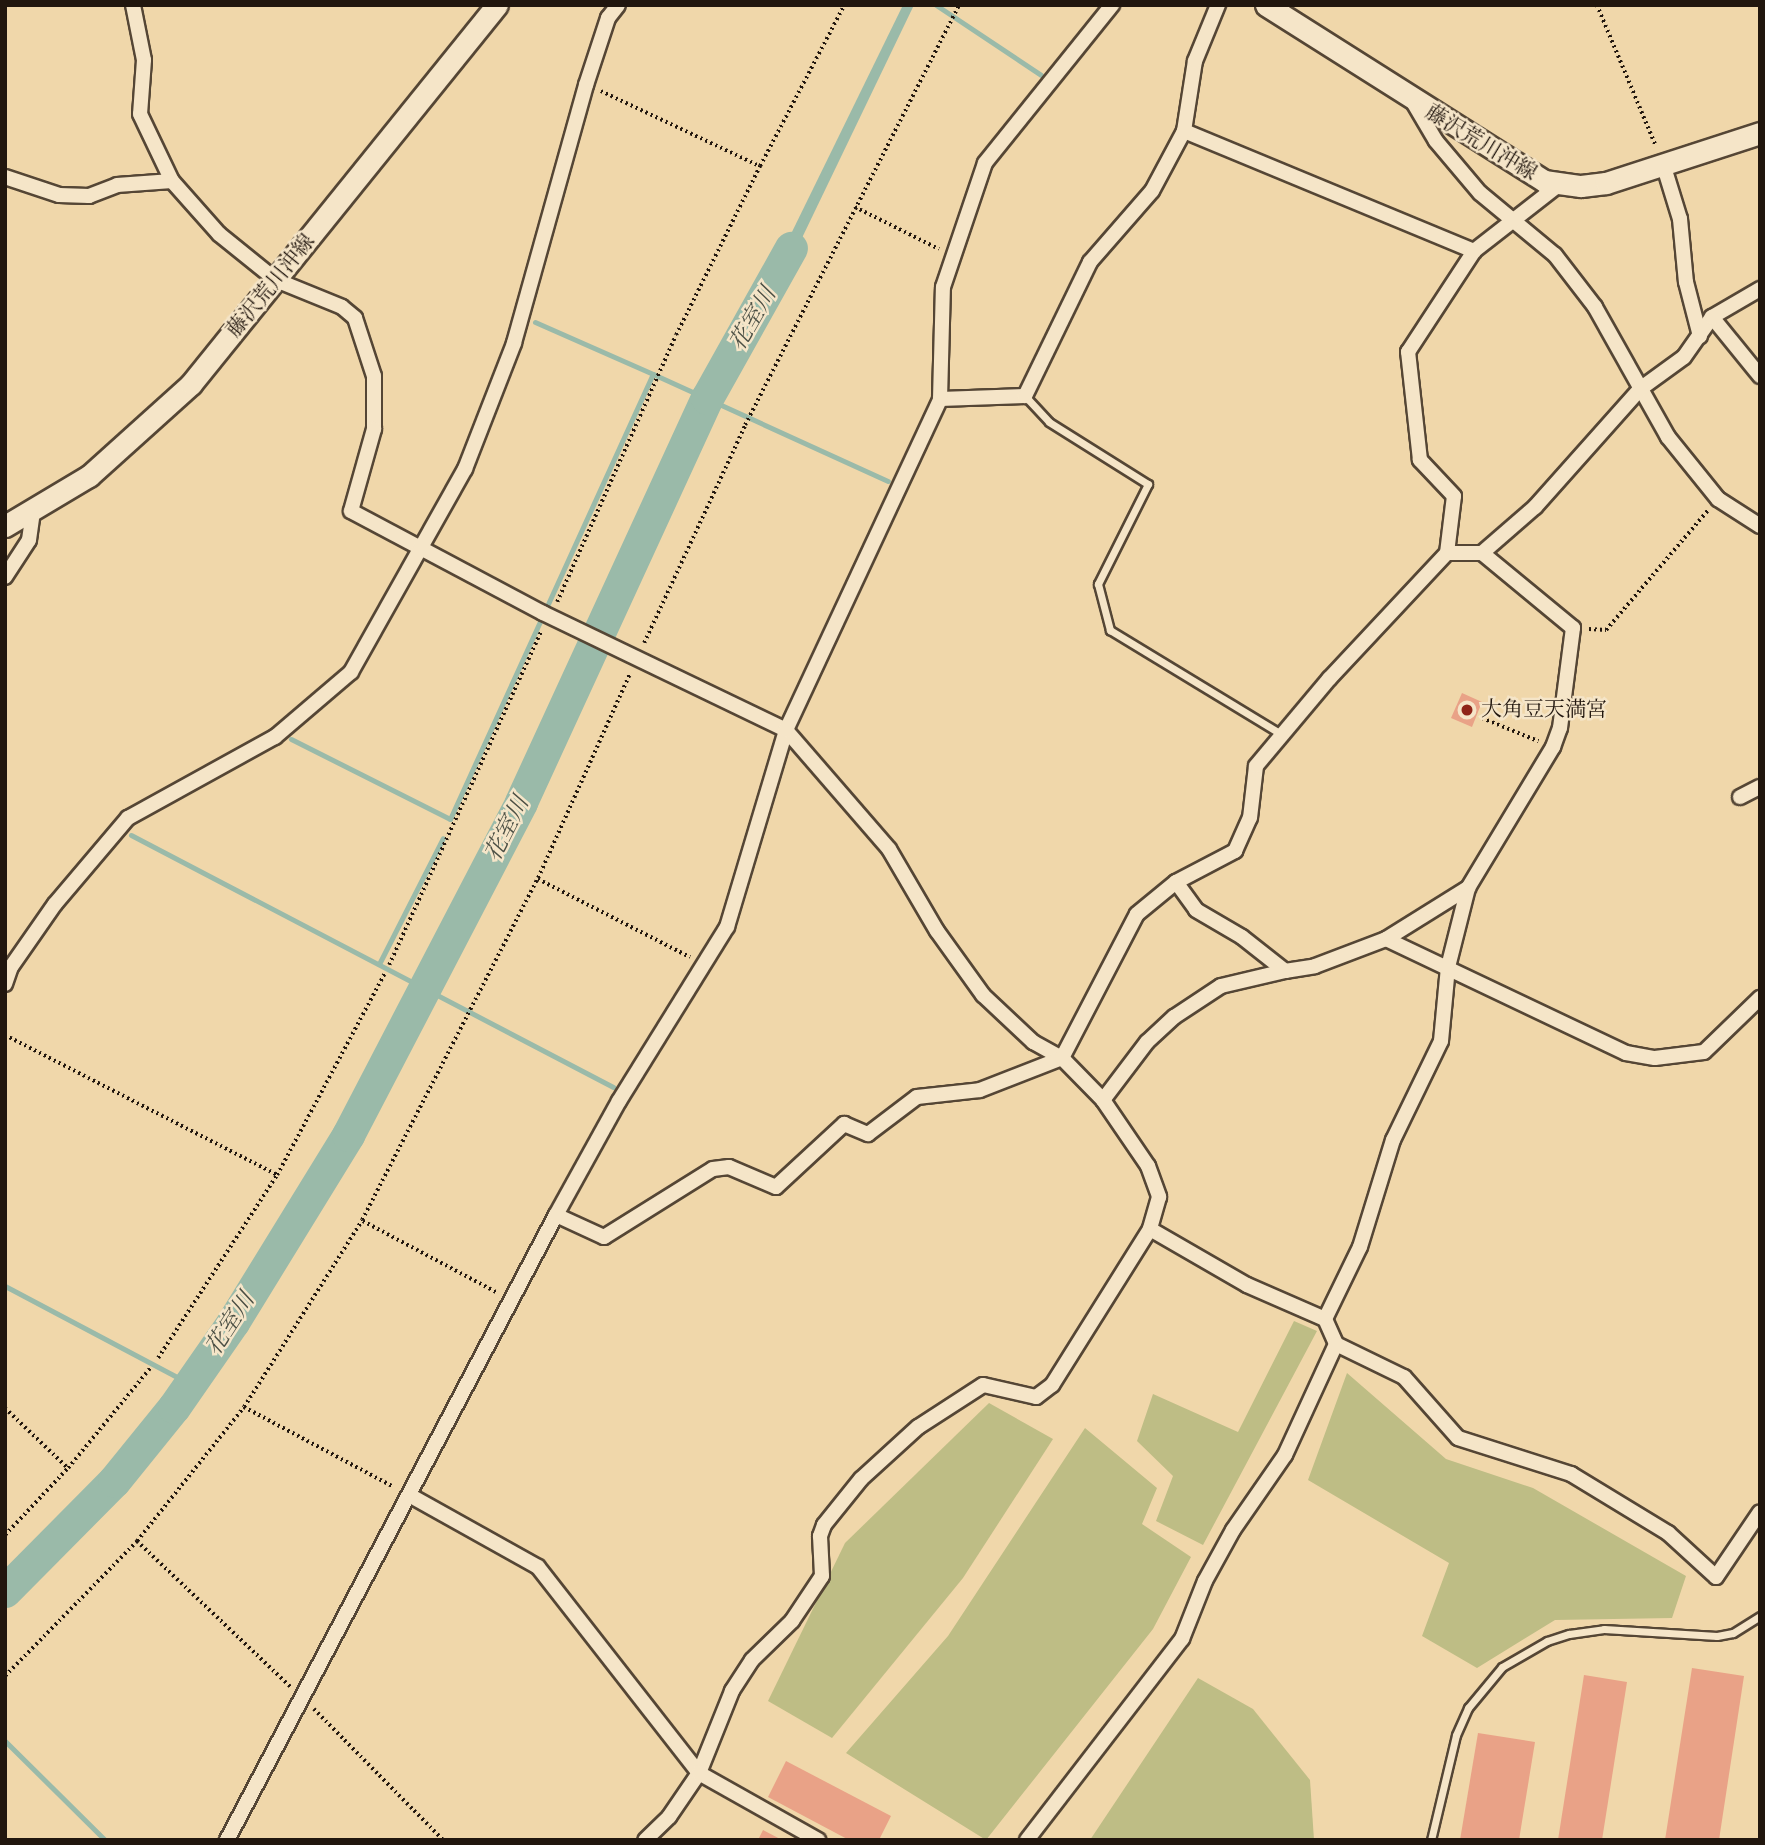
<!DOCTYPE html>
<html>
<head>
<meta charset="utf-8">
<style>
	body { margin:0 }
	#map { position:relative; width:1765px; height:1845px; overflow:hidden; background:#f0d7aa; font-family:"Libre Bodoni","Noto Serif JP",serif }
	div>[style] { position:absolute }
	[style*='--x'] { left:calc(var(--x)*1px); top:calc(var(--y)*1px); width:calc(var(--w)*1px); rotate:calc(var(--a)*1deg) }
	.green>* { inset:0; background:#bebd85 }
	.water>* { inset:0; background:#9abaa9 }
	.stream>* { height:5px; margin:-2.5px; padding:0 2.5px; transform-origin:2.5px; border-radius:2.5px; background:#9abaa9 }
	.river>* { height:33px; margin:-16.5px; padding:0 16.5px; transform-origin:16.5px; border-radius:16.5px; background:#9abaa9 }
	.building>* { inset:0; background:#e9a287 }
	.path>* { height:3.5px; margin-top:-1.75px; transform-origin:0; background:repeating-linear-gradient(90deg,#21160e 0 2px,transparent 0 5.5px) }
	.roads { filter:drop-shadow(2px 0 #554635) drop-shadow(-2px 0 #554635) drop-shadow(0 2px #554635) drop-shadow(0 -2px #554635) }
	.service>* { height:7px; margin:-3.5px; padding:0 3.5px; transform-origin:3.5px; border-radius:3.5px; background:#f5e5c8 }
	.minor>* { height:14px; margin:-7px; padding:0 7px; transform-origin:7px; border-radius:7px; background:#f5e5c8 }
	.secondary>* { height:21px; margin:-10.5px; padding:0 10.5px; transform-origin:10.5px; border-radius:10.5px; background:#f5e5c8 }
	.dots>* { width:19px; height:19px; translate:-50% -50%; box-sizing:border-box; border:4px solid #f5e5c8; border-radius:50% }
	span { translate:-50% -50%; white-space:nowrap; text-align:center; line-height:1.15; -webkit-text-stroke:5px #f5e5c8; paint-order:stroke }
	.street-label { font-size:21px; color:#21160e }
	.poi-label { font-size:21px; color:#21160e }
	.left { translate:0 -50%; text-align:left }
	.water-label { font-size:23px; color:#4b4f44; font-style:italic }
	.frame { position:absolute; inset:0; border:7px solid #21160e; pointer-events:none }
</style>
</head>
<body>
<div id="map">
	<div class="green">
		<i style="clip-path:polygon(1294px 1321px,1317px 1331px,1203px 1545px,1156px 1521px,1173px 1476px,1137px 1441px,1153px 1394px,1238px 1432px)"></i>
		<i style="clip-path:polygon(1347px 1373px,1446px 1459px,1533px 1488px,1686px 1576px,1672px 1618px,1555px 1620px,1477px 1668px,1422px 1636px,1449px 1563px,1308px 1480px)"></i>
		<i style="clip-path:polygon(989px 1403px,1053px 1439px,963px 1578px,832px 1738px,768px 1701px,845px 1543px)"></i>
		<i style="clip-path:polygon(1085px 1428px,1157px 1488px,1142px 1524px,1191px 1557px,1153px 1629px,986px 1840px,846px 1753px,948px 1636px)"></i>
		<i style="clip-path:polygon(1198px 1678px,1253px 1709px,1310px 1780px,1314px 1840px,1090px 1840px)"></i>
	</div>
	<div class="water">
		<i style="clip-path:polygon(903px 5px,914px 5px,776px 292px,766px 285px)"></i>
	</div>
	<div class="stream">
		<i style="--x:936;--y:5;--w:126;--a:33.7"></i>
		<i style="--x:535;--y:322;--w:129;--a:23.8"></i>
		<i style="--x:291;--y:739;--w:178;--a:26.7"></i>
		<i style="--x:450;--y:819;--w:489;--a:-65.5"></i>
		<i style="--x:653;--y:374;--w:258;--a:24.5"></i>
		<i style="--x:131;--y:835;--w:544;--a:27.6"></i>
		<i style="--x:379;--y:964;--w:141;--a:-63.1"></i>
		<i style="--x:5;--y:1286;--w:209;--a:27.9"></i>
		<i style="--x:5;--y:1741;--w:141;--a:44.7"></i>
	</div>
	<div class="river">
		<i style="--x:5;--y:1591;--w:155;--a:-45.3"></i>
		<i style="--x:114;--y:1481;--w:95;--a:-51"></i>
		<i style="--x:174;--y:1407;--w:103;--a:-55.2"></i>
		<i style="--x:233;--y:1322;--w:220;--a:-58.4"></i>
		<i style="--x:348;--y:1135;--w:375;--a:-62.5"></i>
		<i style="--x:521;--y:802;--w:445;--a:-65.3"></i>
		<i style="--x:707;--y:398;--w:172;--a:-60.8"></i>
	</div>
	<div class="building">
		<i style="clip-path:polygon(1462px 693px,1482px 702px,1472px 727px,1451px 718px)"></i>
		<i style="clip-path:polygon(1692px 1668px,1744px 1676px,1719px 1840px,1665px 1840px)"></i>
		<i style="clip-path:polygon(1584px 1675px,1627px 1682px,1602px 1840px,1558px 1840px)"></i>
		<i style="clip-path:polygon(1478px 1733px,1535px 1742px,1519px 1840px,1460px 1840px)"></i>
		<i style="clip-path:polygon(786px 1761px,891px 1816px,879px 1840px,849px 1840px,768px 1797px)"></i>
		<i style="clip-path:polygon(763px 1830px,782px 1840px,758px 1840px)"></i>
	</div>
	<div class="path">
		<i style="--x:1597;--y:5;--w:153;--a:67.3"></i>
		<i style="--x:601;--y:91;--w:176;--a:25.3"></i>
		<i style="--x:760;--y:166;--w:182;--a:-62.4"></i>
		<i style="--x:855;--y:207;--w:94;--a:26.6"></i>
		<i style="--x:557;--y:602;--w:292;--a:-66"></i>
		<i style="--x:676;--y:335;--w:189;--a:-63.6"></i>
		<i style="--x:1589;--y:629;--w:17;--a:3"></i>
		<i style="--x:1606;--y:630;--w:157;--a:-49.6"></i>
		<i style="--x:644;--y:643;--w:240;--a:-65.1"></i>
		<i style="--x:745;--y:425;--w:471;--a:-63"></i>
		<i style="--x:1482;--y:718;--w:61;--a:22.3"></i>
		<i style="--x:538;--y:879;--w:171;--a:27.2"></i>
		<i style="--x:389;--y:965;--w:368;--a:-65.5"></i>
		<i style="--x:5;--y:1035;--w:306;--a:27.2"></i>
		<i style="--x:363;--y:1221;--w:153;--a:28.1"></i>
		<i style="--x:158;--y:1358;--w:218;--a:-57"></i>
		<i style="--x:277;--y:1175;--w:229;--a:-61.9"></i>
		<i style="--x:244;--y:1407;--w:170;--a:28.1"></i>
		<i style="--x:5;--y:1408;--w:87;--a:43.6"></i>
		<i style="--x:5;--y:1535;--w:92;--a:-46.8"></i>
		<i style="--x:68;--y:1468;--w:129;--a:-50.6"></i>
		<i style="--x:137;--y:1541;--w:212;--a:43.5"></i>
		<i style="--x:5;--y:1676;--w:189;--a:-45.6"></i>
		<i style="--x:137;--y:1541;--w:171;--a:-51.4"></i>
		<i style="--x:244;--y:1407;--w:221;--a:-57.7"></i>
		<i style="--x:362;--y:1220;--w:385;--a:-62.8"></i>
		<i style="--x:538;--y:878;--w:225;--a:-65.8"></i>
		<i style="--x:314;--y:1709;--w:184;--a:45.4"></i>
	</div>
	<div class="roads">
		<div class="service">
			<i style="--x:1025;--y:396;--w:35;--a:47"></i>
			<i style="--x:1049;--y:422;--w:117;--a:32.1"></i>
			<i style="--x:1148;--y:484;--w:112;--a:116.6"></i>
			<i style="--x:1098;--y:584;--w:48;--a:75.4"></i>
			<i style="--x:1110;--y:630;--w:200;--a:31.3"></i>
			<i style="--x:1431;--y:1840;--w:108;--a:-76.6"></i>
			<i style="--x:1456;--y:1735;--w:30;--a:-66"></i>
			<i style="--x:1468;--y:1708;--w:53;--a:-50.3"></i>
			<i style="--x:1502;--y:1667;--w:52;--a:-30"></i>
			<i style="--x:1547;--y:1641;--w:23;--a:-18"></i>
			<i style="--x:1569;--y:1634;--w:35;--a:-8"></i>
			<i style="--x:1604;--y:1629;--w:113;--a:3.5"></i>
			<i style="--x:1717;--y:1636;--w:16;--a:-11"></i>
			<i style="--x:1733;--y:1633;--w:32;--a:-32"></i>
		</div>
		<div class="minor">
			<i style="--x:133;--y:5;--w:56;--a:78.7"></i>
			<i style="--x:144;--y:60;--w:54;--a:94.2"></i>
			<i style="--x:140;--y:114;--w:74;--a:64.5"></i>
			<i style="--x:172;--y:181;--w:71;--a:48.4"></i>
			<i style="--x:219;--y:234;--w:73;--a:38.9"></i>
			<i style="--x:276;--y:280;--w:71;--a:22.2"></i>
			<i style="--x:342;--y:307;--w:17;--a:40"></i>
			<i style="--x:355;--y:318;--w:61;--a:71.9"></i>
			<i style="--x:374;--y:376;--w:53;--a:90"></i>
			<i style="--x:374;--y:429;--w:85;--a:105.7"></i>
			<i style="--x:351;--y:511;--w:217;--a:28"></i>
			<i style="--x:543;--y:613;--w:270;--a:25.7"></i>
			<i style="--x:786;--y:730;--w:157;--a:49.1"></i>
			<i style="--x:889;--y:849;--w:95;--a:59.7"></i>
			<i style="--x:937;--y:931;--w:79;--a:54.3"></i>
			<i style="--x:983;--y:995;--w:69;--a:43.2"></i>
			<i style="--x:1033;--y:1042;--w:33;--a:29"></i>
			<i style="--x:1062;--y:1058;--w:59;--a:45.7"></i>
			<i style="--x:1103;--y:1100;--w:80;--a:55.7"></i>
			<i style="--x:1148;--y:1166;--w:33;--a:70"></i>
			<i style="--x:1159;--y:1197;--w:33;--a:106"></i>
			<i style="--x:1150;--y:1229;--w:184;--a:122.1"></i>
			<i style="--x:1052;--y:1385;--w:20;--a:143"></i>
			<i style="--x:1036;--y:1397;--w:54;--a:-167.2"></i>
			<i style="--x:983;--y:1385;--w:77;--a:147.1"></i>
			<i style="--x:918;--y:1427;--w:77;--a:137.6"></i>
			<i style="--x:861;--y:1479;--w:59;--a:128.8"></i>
			<i style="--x:824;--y:1525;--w:12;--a:110"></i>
			<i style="--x:820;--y:1536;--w:40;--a:87.1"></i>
			<i style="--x:822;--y:1576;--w:54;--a:123.7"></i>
			<i style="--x:792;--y:1621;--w:56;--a:135.7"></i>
			<i style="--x:752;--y:1660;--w:37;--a:123"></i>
			<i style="--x:732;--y:1691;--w:88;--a:111.9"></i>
			<i style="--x:699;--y:1773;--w:53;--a:124.3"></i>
			<i style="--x:669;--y:1817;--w:33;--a:136"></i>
			<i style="--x:1413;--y:102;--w:45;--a:59.5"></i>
			<i style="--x:1436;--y:141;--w:68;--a:49.8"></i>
			<i style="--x:1480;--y:193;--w:97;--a:39.6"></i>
			<i style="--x:1555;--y:255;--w:66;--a:52.4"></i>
			<i style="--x:1595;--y:307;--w:149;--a:60.7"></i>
			<i style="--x:1668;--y:437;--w:80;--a:51.1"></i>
			<i style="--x:1718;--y:499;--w:50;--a:32.7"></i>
			<i style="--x:1184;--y:131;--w:314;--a:22.5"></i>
			<i style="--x:1664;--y:167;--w:54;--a:72.9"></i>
			<i style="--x:1680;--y:219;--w:63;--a:84.6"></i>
			<i style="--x:1686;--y:282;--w:56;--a:75.5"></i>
			<i style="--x:5;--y:177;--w:57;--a:18.4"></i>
			<i style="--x:59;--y:195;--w:30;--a:2"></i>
			<i style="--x:89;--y:196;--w:30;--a:-21"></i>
			<i style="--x:117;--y:185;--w:55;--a:-4.2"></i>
			<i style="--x:1712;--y:317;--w:76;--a:50.9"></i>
			<i style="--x:940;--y:399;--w:85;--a:-2"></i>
			<i style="--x:1025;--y:396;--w:149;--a:-64.1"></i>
			<i style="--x:1090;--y:262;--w:94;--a:-48.9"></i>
			<i style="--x:1152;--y:191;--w:68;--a:-61.9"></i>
			<i style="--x:1184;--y:131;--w:71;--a:-81.1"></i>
			<i style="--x:1195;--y:61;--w:61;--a:-67.7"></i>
			<i style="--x:1482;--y:553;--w:70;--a:-41"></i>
			<i style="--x:1535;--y:507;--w:158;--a:-48.3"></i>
			<i style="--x:1640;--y:389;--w:54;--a:-36"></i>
			<i style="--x:1684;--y:357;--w:49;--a:-55"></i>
			<i style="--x:1712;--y:317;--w:56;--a:-30.3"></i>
			<i style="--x:5;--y:577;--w:44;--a:-57"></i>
			<i style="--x:29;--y:540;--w:29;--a:-82"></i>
			<i style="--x:1740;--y:797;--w:22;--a:-27"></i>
			<i style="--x:1176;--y:882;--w:34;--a:54"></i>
			<i style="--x:1196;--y:910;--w:53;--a:30.4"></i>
			<i style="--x:1242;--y:937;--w:55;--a:38.3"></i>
			<i style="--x:1285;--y:971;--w:30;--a:-9"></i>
			<i style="--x:1315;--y:966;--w:76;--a:-20.8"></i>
			<i style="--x:1386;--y:939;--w:266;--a:25.4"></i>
			<i style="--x:1626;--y:1053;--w:29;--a:10"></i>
			<i style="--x:1655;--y:1058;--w:49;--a:-7"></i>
			<i style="--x:1704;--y:1052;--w:78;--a:-44"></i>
			<i style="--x:1386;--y:939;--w:97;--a:-31.9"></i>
			<i style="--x:5;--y:984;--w:18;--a:-71"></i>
			<i style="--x:11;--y:967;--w:77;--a:-55.1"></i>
			<i style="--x:55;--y:904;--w:113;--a:-49.7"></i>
			<i style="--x:128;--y:818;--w:168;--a:-28.9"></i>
			<i style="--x:275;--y:737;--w:100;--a:-40.5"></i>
			<i style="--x:351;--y:672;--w:233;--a:-60.7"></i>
			<i style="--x:465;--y:469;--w:135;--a:-68.7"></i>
			<i style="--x:514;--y:343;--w:268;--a:-74.4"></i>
			<i style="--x:586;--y:85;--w:71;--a:-71.8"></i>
			<i style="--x:608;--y:18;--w:16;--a:-52"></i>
			<i style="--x:1103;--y:1100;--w:73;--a:-52.8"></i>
			<i style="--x:1147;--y:1042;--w:37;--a:-43"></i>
			<i style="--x:1174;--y:1017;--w:56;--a:-33.4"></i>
			<i style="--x:1221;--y:986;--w:66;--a:-13.2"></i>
			<i style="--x:556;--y:1215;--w:53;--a:24.6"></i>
			<i style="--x:604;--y:1237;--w:128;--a:-32"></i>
			<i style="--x:713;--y:1169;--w:16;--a:-7"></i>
			<i style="--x:729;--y:1167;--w:51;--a:23.1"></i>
			<i style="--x:776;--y:1187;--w:93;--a:-42.8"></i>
			<i style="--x:844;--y:1124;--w:26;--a:23"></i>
			<i style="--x:868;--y:1134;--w:61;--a:-37.1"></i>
			<i style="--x:917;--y:1097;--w:63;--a:-6.3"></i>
			<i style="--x:980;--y:1090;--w:88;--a:-21.3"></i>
			<i style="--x:1062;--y:1058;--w:162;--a:-62.5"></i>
			<i style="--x:1137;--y:914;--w:50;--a:-39.4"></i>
			<i style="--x:1176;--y:882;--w:67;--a:-27.7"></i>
			<i style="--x:1235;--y:851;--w:36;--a:-66"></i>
			<i style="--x:1250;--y:818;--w:52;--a:-83.4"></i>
			<i style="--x:1256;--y:766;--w:114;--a:-50"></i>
			<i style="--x:1329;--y:679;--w:173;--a:-46.9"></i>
			<i style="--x:1447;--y:553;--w:57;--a:-83"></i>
			<i style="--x:1454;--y:496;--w:50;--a:-133.4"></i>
			<i style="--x:1420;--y:460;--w:109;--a:-96.3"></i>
			<i style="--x:1408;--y:352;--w:121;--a:-56.8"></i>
			<i style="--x:1474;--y:251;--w:110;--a:-38"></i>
			<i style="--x:1150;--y:1229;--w:112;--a:30"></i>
			<i style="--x:1247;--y:1285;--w:85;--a:23.6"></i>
			<i style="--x:1325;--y:1319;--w:27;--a:66"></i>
			<i style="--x:1325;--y:1319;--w:80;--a:-64.1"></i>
			<i style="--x:1360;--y:1247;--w:112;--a:-72.9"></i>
			<i style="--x:1393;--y:1140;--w:110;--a:-64.1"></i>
			<i style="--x:1441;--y:1041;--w:74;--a:-84.6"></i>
			<i style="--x:1448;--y:967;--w:81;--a:-75.8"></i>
			<i style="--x:1468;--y:888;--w:165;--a:-58.9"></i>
			<i style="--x:1553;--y:747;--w:20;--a:-70"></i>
			<i style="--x:1560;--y:728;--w:101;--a:-82.6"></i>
			<i style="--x:1573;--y:628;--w:118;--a:-140.5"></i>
			<i style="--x:1482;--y:553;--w:35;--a:180"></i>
			<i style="--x:411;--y:1496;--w:145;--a:29.2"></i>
			<i style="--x:538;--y:1567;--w:261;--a:52"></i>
			<i style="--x:699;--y:1773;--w:137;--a:29.4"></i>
			<i style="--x:227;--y:1840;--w:706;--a:-62.24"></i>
			<i style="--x:556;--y:1215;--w:130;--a:-61.1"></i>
			<i style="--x:619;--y:1101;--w:205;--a:-58.2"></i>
			<i style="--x:727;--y:927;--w:206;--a:-73.3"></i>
			<i style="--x:786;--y:730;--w:365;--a:-65"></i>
			<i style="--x:940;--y:399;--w:112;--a:-88.5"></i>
			<i style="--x:943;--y:287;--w:131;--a:-71.3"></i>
			<i style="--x:985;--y:163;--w:203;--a:-51.2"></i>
			<i style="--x:1027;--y:1840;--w:254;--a:-52.4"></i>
			<i style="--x:1182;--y:1639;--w:62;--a:-68.4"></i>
			<i style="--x:1205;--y:1581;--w:58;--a:-61.2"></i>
			<i style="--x:1233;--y:1530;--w:91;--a:-55.3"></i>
			<i style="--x:1285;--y:1455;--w:122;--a:-65.3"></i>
			<i style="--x:1336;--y:1344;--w:76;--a:25.9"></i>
			<i style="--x:1404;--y:1377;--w:81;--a:48.5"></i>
			<i style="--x:1458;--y:1438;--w:119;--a:17.7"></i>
			<i style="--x:1571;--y:1474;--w:114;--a:31.3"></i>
			<i style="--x:1668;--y:1533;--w:65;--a:42.5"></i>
			<i style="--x:1716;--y:1577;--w:78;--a:-55.9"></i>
		</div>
		<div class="secondary">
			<i style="--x:1266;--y:5;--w:329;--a:32.3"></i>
			<i style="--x:1544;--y:181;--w:37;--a:8"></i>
			<i style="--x:1581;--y:186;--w:25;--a:-7"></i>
			<i style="--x:1606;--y:183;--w:162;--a:-18"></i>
			<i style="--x:5;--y:526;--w:98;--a:-30.8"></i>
			<i style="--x:89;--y:476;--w:137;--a:-42"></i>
			<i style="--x:191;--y:384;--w:487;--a:-51.1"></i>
		</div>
	</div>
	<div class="dots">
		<i style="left:1467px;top:710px;background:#8f2418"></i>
	</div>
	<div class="street-label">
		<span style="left:1481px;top:143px;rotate:31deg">藤沢荒川沖線</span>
		<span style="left:271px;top:286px;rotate:-51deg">藤沢荒川沖線</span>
	</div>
	<div class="poi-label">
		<span class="left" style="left:1481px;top:710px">大角豆天満宮</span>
	</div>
	<div class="water-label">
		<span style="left:753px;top:319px;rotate:-60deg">花室川</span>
		<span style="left:507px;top:829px;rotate:-63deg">花室川</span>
		<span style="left:230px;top:1324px;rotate:-57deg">花室川</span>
	</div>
	<div class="frame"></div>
</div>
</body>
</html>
